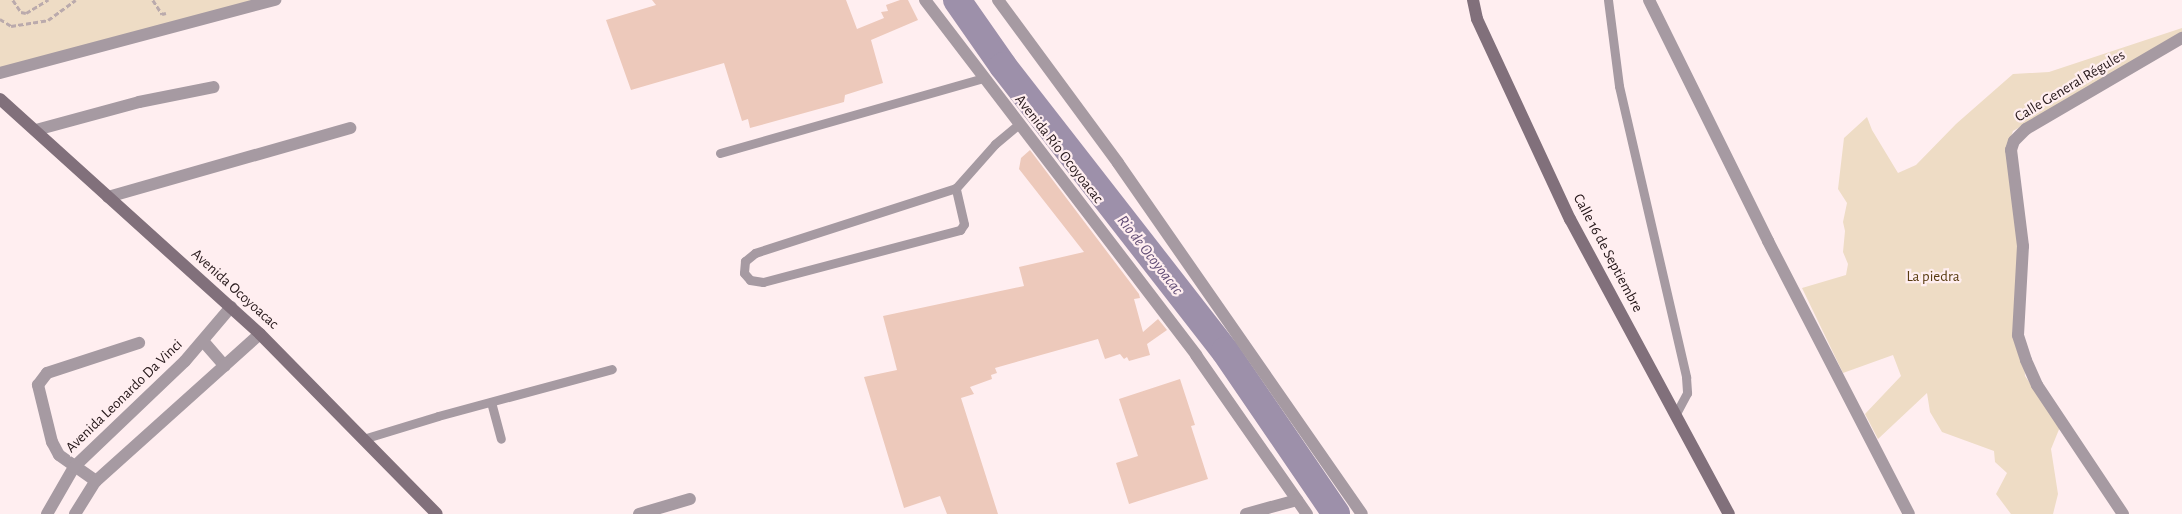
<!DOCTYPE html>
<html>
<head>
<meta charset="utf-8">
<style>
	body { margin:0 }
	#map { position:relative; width:2182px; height:514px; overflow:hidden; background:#ffeef0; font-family:"Alegreya Sans",sans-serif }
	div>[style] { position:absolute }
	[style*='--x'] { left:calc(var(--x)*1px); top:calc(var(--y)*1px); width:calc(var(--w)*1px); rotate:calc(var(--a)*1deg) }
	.green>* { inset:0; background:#eedcc5 }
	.river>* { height:28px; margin:-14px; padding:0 14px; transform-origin:14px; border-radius:14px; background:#9d90aa }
	.building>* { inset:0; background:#edc9bb }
	.path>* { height:2.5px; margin-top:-1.25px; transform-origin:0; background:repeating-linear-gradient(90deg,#baaaac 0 5px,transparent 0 7.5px) }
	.service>* { height:9px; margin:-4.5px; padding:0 4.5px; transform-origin:4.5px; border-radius:4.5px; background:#a69aa2 }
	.minor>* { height:12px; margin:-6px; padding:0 6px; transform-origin:6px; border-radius:6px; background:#a69aa2 }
	.secondary>* { height:12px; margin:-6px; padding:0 6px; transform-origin:6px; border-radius:6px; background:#81707b }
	span { translate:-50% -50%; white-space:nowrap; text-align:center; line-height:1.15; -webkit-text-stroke:4.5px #ffeef0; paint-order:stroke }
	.street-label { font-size:15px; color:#241618 }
	.park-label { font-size:15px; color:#593c11 }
	.water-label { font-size:16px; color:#624d76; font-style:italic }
</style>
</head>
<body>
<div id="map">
	<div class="green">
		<i style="clip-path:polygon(0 0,254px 0,0 69px)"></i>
		<i style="clip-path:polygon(2182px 28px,2182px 34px,2013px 131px,2006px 151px,2018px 242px,2025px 376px,2060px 427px,2051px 449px,2058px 494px,2053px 514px,2011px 514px,1996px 494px,2007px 473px,1995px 462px,1994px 451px,1942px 432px,1930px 412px,1927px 393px,1878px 439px,1865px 414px,1901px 376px,1893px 355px,1843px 373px,1802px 288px,1846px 275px,1848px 264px,1843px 252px,1845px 231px,1843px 222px,1847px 203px,1838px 189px,1844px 138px,1867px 117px,1872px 130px,1898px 173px,1916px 165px,1956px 124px,2013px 74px,2049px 72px)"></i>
	</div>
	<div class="river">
		<i style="--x:957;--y:0;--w:80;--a:55.1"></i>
		<i style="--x:1003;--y:66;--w:361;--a:52.1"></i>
		<i style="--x:1225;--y:351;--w:197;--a:55.7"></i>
	</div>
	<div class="building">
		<i style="clip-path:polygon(652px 0,846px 0,857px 29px,884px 18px,881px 12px,888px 11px,886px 5px,900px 0,908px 0,918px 20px,871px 40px,883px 83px,845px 95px,844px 102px,750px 128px,748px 119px,742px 121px,724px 63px,631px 90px,606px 20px,656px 5px)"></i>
		<i style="clip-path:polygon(1030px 150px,1139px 294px,1140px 298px,1134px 299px,1143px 332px,1158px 319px,1167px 330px,1147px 344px,1150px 355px,1129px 361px,1127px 357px,1124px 359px,1120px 354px,1105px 359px,1098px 339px,995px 368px,997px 373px,991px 375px,992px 379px,970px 387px,974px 394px,961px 398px,998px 514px,947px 514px,940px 496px,904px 508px,864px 377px,897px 370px,883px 316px,1024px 286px,1019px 267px,1084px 252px,1019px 169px,1021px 158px)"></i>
		<i style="clip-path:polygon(1180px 379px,1195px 425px,1191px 426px,1208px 479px,1129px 504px,1116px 463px,1138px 456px,1119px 399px)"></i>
	</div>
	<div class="path">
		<i style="--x:13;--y:0;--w:14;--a:56"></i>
		<i style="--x:21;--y:12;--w:5;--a:11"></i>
		<i style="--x:26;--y:13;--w:26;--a:-31"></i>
		<i style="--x:153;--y:0;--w:17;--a:57"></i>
		<i style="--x:162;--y:14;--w:4;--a:-14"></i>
		<i style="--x:0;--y:19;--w:13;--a:32"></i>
		<i style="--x:11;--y:26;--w:37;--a:-9"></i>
		<i style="--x:48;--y:20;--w:34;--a:-36"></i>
	</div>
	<div class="service">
		<i style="--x:1608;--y:0;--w:87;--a:82.7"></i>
		<i style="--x:1619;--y:86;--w:299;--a:77"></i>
		<i style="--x:1686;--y:377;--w:16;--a:86"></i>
		<i style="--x:1687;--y:393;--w:24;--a:118"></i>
		<i style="--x:720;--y:153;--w:273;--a:-15.9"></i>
		<i style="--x:956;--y:188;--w:211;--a:162.1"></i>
		<i style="--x:755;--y:253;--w:13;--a:141"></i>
		<i style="--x:745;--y:261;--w:12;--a:95"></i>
		<i style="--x:744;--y:273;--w:9;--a:49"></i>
		<i style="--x:750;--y:280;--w:13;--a:9"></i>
		<i style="--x:763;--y:282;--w:204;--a:-14.8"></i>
		<i style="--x:960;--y:230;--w:7;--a:-56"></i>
		<i style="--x:964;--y:224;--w:37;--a:-103"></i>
		<i style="--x:956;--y:188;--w:59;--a:-48.4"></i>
		<i style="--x:995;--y:144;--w:31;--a:-40"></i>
		<i style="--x:491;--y:402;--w:38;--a:75"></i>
		<i style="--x:363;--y:439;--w:78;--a:-17"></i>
		<i style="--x:438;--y:416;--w:180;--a:-15.1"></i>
	</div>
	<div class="minor">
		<i style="--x:925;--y:0;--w:447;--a:52.6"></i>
		<i style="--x:1196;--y:355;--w:194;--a:55.1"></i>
		<i style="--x:998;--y:0;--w:202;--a:53.6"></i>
		<i style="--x:1118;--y:163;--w:427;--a:55.2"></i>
		<i style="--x:1649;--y:0;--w:269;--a:63.7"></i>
		<i style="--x:1768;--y:241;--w:307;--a:62.7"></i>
		<i style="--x:0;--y:73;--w:285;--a:-14.9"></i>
		<i style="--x:36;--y:130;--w:107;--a:-15.2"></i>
		<i style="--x:139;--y:102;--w:76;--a:-11.3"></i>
		<i style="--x:108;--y:197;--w:252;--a:-15.9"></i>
		<i style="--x:203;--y:341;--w:33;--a:49"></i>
		<i style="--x:96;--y:481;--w:45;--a:-144.9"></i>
		<i style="--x:59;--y:455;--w:15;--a:-118"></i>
		<i style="--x:52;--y:442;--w:59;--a:-103.8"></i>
		<i style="--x:38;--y:385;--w:15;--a:-53"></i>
		<i style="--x:47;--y:373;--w:97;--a:-18.1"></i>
		<i style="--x:47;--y:514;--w:54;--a:-60.1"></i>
		<i style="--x:74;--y:467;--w:153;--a:-43.7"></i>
		<i style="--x:185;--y:361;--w:71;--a:-49.6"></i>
		<i style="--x:75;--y:514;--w:39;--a:-58"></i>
		<i style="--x:96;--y:481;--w:220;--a:-41.9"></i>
		<i style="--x:639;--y:514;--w:53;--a:-16.4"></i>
		<i style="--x:1246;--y:514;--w:53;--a:-15.4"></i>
		<i style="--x:2123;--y:514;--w:155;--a:-123.7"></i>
		<i style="--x:2037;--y:385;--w:27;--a:-114"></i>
		<i style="--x:2026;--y:360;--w:26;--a:-108"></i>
		<i style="--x:2018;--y:335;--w:89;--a:-86.8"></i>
		<i style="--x:2023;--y:246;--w:97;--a:-97.1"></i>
		<i style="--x:2011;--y:150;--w:9;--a:-72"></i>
		<i style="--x:2014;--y:141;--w:17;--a:-45"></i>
		<i style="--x:2026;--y:129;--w:181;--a:-30.3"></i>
	</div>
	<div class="secondary">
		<i style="--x:1473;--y:0;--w:19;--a:78"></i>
		<i style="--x:1477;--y:19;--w:221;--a:65.1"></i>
		<i style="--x:1570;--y:219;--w:335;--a:61.7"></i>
		<i style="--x:0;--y:99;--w:350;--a:42.1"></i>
		<i style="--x:260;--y:334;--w:252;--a:45.5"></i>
	</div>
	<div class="street-label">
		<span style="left:2070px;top:86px;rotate:-31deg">Calle General Régules</span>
		<span style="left:1059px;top:149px;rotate:52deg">Avenida Río Ocoyoacac</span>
		<span style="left:1608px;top:253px;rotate:62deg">Calle 16 de Septiembre</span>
		<span style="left:235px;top:289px;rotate:42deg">Avenida Ocoyoacac</span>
		<span style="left:124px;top:396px;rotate:-44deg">Avenida Leonardo Da Vinci</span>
	</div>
	<div class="park-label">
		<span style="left:1933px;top:277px">La piedra</span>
	</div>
	<div class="water-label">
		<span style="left:1150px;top:255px;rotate:52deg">Rio de Ocoyoacac</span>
	</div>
</div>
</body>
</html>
